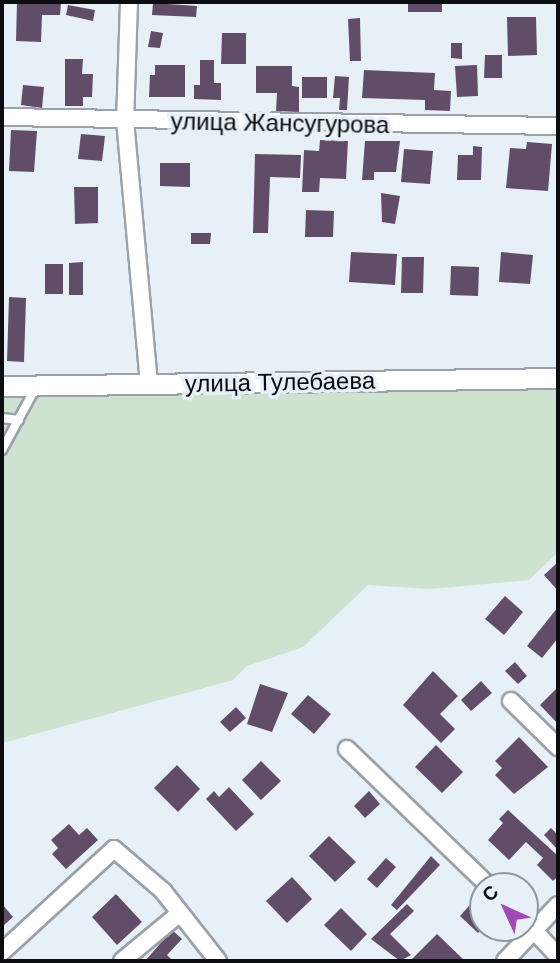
<!DOCTYPE html>
<html>
<head>
<meta charset="utf-8">
<style>
	body { margin:0 }
	#map { position:relative; width:560px; height:963px; overflow:hidden; background:#e7eff7; font-family:Helvetica,sans-serif }
	div>[style] { position:absolute }
	[style*='--x'] { left:calc(var(--x)*1px); top:calc(var(--y)*1px); width:calc(var(--w)*1px); rotate:calc(var(--a)*1deg) }
	.green>* { inset:0; background:#cee2d0 }
	.building>* { inset:0; background:#624d69 }
	.roads { filter:drop-shadow(2px 0 #9aa1a9) drop-shadow(-2px 0 #9aa1a9) drop-shadow(0 2px #9aa1a9) drop-shadow(0 -2px #9aa1a9) }
	.service>* { height:8px; margin:-4px; padding:0 4px; transform-origin:4px; border-radius:4px; background:#fff }
	.minor>* { height:16px; margin:-8px; padding:0 8px; transform-origin:8px; border-radius:8px; background:#fff }
	.tertiary>* { height:19px; margin:-9.5px; padding:0 9.5px; transform-origin:9.5px; border-radius:9.5px; background:#fff }
	span { translate:-50% -50%; white-space:nowrap; text-align:center; line-height:1.15; -webkit-text-stroke:7px #e7eff7; paint-order:stroke }
	.street-label { font-size:24px; color:#0b0d10 }
	.frame { position:absolute; inset:0; border:4px solid #0b0d10; pointer-events:none }
	.north { position:absolute; left:469px; top:872px; width:70px; height:70px; box-sizing:border-box; background:#e7eff7; border:2px solid #8f959b; border-radius:50%; rotate:315deg; font-size:19px; font-weight:700; line-height:28px; text-align:center; color:#0b0d10 }
	.north::after { content:''; display:block; margin:auto; width:24px; height:32px; background:#a04ab7; clip-path:polygon(50% 0,100% 100%,50% 72%,0 100%) }
</style>
</head>
<body>
<div id="map">
	<div class="green">
		<i style="clip-path:polygon(558px 388px,558px 552px,529px 580px,430px 589px,368px 585px,303px 647px,247px 666px,233px 680px,2px 743px,2px 394px)"></i>
	</div>
	<div class="building">
		<i style="clip-path:polygon(17px 2px,61px 2px,60px 15px,42px 15px,41px 42px,16px 41px)"></i>
		<i style="clip-path:polygon(408px 2px,442px 2px,442px 12px,408px 12px)"></i>
		<i style="clip-path:polygon(153px 3px,197px 6px,196px 17px,152px 15px)"></i>
		<i style="clip-path:polygon(68px 5px,95px 10px,93px 21px,66px 15px)"></i>
		<i style="clip-path:polygon(507px 17px,536px 17px,537px 55px,508px 56px)"></i>
		<i style="clip-path:polygon(360px 18px,361px 61px,350px 61px,348px 19px)"></i>
		<i style="clip-path:polygon(151px 31px,163px 33px,160px 48px,148px 47px)"></i>
		<i style="clip-path:polygon(222px 33px,246px 33px,246px 64px,221px 64px)"></i>
		<i style="clip-path:polygon(451px 43px,462px 43px,462px 59px,451px 58px)"></i>
		<i style="clip-path:polygon(485px 55px,502px 55px,502px 78px,484px 78px)"></i>
		<i style="clip-path:polygon(65px 59px,83px 59px,82px 74px,93px 74px,92px 97px,83px 97px,83px 106px,65px 106px)"></i>
		<i style="clip-path:polygon(200px 60px,214px 60px,214px 83px,221px 83px,221px 100px,194px 99px,194px 85px,200px 85px)"></i>
		<i style="clip-path:polygon(155px 65px,185px 65px,185px 97px,149px 97px,150px 75px,155px 75px)"></i>
		<i style="clip-path:polygon(477px 65px,478px 96px,457px 97px,455px 66px)"></i>
		<i style="clip-path:polygon(256px 66px,292px 66px,292px 86px,299px 87px,299px 112px,276px 111px,277px 93px,256px 93px)"></i>
		<i style="clip-path:polygon(364px 70px,435px 73px,434px 90px,451px 91px,450px 111px,425px 110px,425px 100px,362px 98px)"></i>
		<i style="clip-path:polygon(335px 76px,349px 77px,347px 110px,339px 110px,340px 98px,333px 98px)"></i>
		<i style="clip-path:polygon(302px 77px,327px 77px,327px 98px,302px 98px)"></i>
		<i style="clip-path:polygon(23px 85px,44px 87px,42px 108px,21px 105px)"></i>
		<i style="clip-path:polygon(11px 130px,37px 131px,34px 172px,9px 171px)"></i>
		<i style="clip-path:polygon(81px 134px,105px 136px,102px 161px,78px 159px)"></i>
		<i style="clip-path:polygon(320px 140px,348px 141px,346px 179px,320px 178px,319px 192px,302px 192px,304px 150px,319px 151px)"></i>
		<i style="clip-path:polygon(365px 141px,400px 141px,396px 172px,374px 172px,374px 180px,362px 180px)"></i>
		<i style="clip-path:polygon(527px 142px,552px 144px,548px 191px,506px 188px,510px 148px,526px 149px)"></i>
		<i style="clip-path:polygon(473px 146px,482px 147px,481px 180px,457px 180px,458px 155px,473px 155px)"></i>
		<i style="clip-path:polygon(404px 149px,433px 151px,430px 184px,401px 182px)"></i>
		<i style="clip-path:polygon(255px 154px,301px 155px,300px 178px,270px 177px,268px 233px,253px 233px)"></i>
		<i style="clip-path:polygon(160px 163px,190px 163px,190px 187px,160px 186px)"></i>
		<i style="clip-path:polygon(74px 187px,98px 187px,98px 223px,75px 224px)"></i>
		<i style="clip-path:polygon(381px 193px,400px 196px,395px 224px,382px 222px)"></i>
		<i style="clip-path:polygon(306px 210px,334px 211px,333px 237px,305px 237px)"></i>
		<i style="clip-path:polygon(191px 233px,211px 233px,210px 244px,191px 244px)"></i>
		<i style="clip-path:polygon(351px 252px,397px 254px,395px 285px,349px 282px)"></i>
		<i style="clip-path:polygon(501px 252px,533px 255px,530px 284px,499px 282px)"></i>
		<i style="clip-path:polygon(402px 257px,424px 257px,423px 293px,401px 293px)"></i>
		<i style="clip-path:polygon(83px 262px,83px 295px,69px 295px,69px 263px)"></i>
		<i style="clip-path:polygon(45px 264px,63px 264px,63px 294px,45px 294px)"></i>
		<i style="clip-path:polygon(451px 266px,479px 267px,478px 296px,450px 295px)"></i>
		<i style="clip-path:polygon(9px 297px,26px 298px,24px 362px,7px 361px)"></i>
		<i style="clip-path:polygon(558px 562px,558px 591px,544px 575px)"></i>
		<i style="clip-path:polygon(505px 596px,523px 612px,504px 635px,485px 619px)"></i>
		<i style="clip-path:polygon(558px 607px,558px 638px,542px 658px,527px 646px)"></i>
		<i style="clip-path:polygon(515px 662px,527px 676px,518px 684px,505px 671px)"></i>
		<i style="clip-path:polygon(433px 671px,458px 696px,440px 714px,455px 729px,441px 743px,403px 705px)"></i>
		<i style="clip-path:polygon(481px 681px,492px 693px,471px 711px,461px 700px)"></i>
		<i style="clip-path:polygon(260px 684px,288px 693px,272px 732px,247px 724px)"></i>
		<i style="clip-path:polygon(558px 687px,558px 724px,540px 705px)"></i>
		<i style="clip-path:polygon(308px 695px,331px 714px,314px 734px,291px 714px)"></i>
		<i style="clip-path:polygon(236px 707px,246px 718px,230px 732px,220px 722px)"></i>
		<i style="clip-path:polygon(519px 737px,548px 767px,514px 794px,495px 775px,502px 768px,495px 761px)"></i>
		<i style="clip-path:polygon(436px 745px,463px 772px,442px 793px,415px 767px)"></i>
		<i style="clip-path:polygon(261px 761px,281px 781px,261px 800px,242px 780px)"></i>
		<i style="clip-path:polygon(177px 765px,200px 789px,178px 812px,154px 788px)"></i>
		<i style="clip-path:polygon(229px 787px,254px 814px,236px 831px,206px 799px,214px 791px,219px 797px)"></i>
		<i style="clip-path:polygon(369px 791px,380px 804px,365px 818px,354px 806px)"></i>
		<i style="clip-path:polygon(508px 810px,558px 856px,558px 876px,553px 881px,537px 865px,543px 858px,526px 842px,509px 860px,488px 840px,503px 823px,499px 819px)"></i>
		<i style="clip-path:polygon(69px 824px,79px 835px,87px 828px,98px 840px,66px 869px,52px 854px,58px 848px,51px 840px)"></i>
		<i style="clip-path:polygon(551px 828px,558px 835px,558px 850px,544px 835px)"></i>
		<i style="clip-path:polygon(329px 836px,356px 862px,335px 882px,309px 856px)"></i>
		<i style="clip-path:polygon(431px 856px,440px 865px,397px 910px,391px 905px)"></i>
		<i style="clip-path:polygon(386px 858px,396px 867px,377px 888px,367px 879px)"></i>
		<i style="clip-path:polygon(292px 877px,312px 899px,287px 923px,266px 901px)"></i>
		<i style="clip-path:polygon(116px 894px,142px 922px,117px 945px,92px 917px)"></i>
		<i style="clip-path:polygon(475px 899px,483px 907px,483px 928px,497px 928px,489px 936px,482px 929px,478px 933px,460px 916px)"></i>
		<i style="clip-path:polygon(2px 904px,13px 917px,2px 927px)"></i>
		<i style="clip-path:polygon(407px 904px,414px 911px,390px 934px,411px 955px,400px 961px,371px 939px)"></i>
		<i style="clip-path:polygon(341px 908px,367px 934px,351px 951px,324px 925px)"></i>
		<i style="clip-path:polygon(172px 930px,182px 939px,167px 955px,173px 961px,145px 961px)"></i>
		<i style="clip-path:polygon(437px 934px,465px 961px,410px 961px)"></i>
	</div>
	<div class="roads">
		<div class="service">
			<i style="--x:2;--y:418;--w:17;--a:7"></i>
			<i style="--x:2;--y:450;--w:72;--a:-61.6"></i>
		</div>
		<div class="minor">
			<i style="--x:129;--y:2;--w:118;--a:91.9"></i>
			<i style="--x:125;--y:120;--w:265;--a:84.8"></i>
			<i style="--x:2;--y:117;--w:556;--a:0.93"></i>
			<i style="--x:511;--y:701;--w:66;--a:44.4"></i>
			<i style="--x:347;--y:749;--w:197;--a:44"></i>
			<i style="--x:525;--y:921;--w:48;--a:46.7"></i>
			<i style="--x:2;--y:952;--w:152;--a:-42.6"></i>
			<i style="--x:114;--y:849;--w:65;--a:40.6"></i>
			<i style="--x:163;--y:891;--w:89;--a:51.8"></i>
			<i style="--x:122;--y:961;--w:75;--a:-39.6"></i>
			<i style="--x:505;--y:961;--w:77;--a:-46.6"></i>
		</div>
		<div class="tertiary">
			<i style="--x:2;--y:386;--w:556;--a:-0.82"></i>
		</div>
	</div>
	<div class="street-label">
		<span style="left:280px;top:123px;rotate:1deg">улица Жансугурова</span>
		<span style="left:280px;top:382px;rotate:-1deg">улица Тулебаева</span>
	</div>
	<div class="frame"></div>
	<div class="north">С</div>
</div>
</body>
</html>
